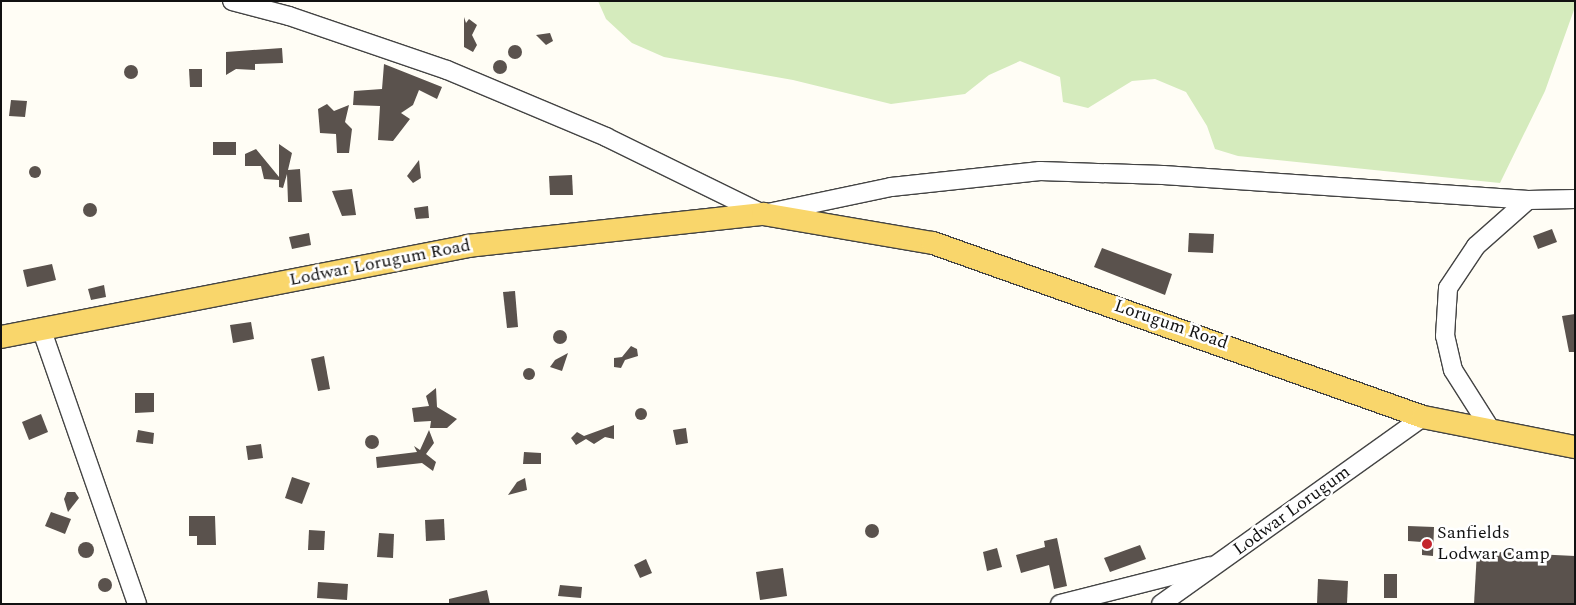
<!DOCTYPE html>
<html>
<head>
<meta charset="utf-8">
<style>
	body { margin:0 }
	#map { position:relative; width:1576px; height:605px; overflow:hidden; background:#fffdf5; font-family:Spectral,serif }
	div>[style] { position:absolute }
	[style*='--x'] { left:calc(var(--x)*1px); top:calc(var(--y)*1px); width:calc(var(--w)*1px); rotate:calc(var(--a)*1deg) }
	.green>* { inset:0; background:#d5ebbd }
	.building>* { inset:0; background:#5a524d }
	.round { border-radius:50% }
	.roads { filter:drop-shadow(1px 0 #444) drop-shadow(-1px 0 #444) drop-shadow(0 1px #444) drop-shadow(0 -1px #444) }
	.minor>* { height:18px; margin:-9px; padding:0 9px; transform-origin:9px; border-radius:9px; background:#fff }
	.major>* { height:22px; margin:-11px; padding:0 11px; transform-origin:11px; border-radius:11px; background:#f9d66b }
	.dots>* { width:14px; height:14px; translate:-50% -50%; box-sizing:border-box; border:2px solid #fff; border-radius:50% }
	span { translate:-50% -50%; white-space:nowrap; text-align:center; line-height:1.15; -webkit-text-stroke:5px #fff; paint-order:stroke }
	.street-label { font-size:18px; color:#111 }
	.poi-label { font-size:18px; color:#111 }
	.left { translate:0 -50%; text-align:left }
	.frame { position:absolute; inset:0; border:2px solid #111; pointer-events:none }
</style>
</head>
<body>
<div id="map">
	<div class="green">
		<i style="clip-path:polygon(598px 1px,1575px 1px,1575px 7px,1545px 91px,1500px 183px,1238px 156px,1215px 149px,1207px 126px,1186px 92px,1155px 79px,1132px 81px,1088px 108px,1063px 102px,1060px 77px,1020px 61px,989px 75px,965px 94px,891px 104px,793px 80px,664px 57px,632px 43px,606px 19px)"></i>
	</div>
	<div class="building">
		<i style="clip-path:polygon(464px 17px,466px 23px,469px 19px,477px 25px,472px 35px,477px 45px,473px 52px,464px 47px)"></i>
		<i style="clip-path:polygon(550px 33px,553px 41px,546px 45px,536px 35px)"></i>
		<i class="round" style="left:508px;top:45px;width:14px;height:14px"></i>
		<i style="clip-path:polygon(282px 48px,283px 63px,255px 64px,255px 70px,236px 69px,226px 75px,226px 52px)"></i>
		<i class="round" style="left:493px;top:60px;width:14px;height:14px"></i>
		<i style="clip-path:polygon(384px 64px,442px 87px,437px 99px,419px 90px,413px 105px,401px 113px,410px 119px,393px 141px,378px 140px,380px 106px,353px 105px,354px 91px,382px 89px)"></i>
		<i class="round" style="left:124px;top:65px;width:14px;height:14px"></i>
		<i style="clip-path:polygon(189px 69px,202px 69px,202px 87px,190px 87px)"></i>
		<i style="clip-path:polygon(11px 100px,27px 101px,25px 117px,9px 116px)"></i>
		<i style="clip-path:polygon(327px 104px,334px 111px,349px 105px,345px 122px,352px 129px,349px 153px,337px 153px,336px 134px,320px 133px,318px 109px)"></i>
		<i style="clip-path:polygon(213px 142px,236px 142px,236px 155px,213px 155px)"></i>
		<i style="clip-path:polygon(279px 144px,292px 153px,288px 170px,300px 169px,302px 202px,288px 202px,287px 174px,283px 188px,279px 187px,279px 180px,264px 179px,261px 166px,245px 166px,245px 154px,256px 149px,279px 177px)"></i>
		<i style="clip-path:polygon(419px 160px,421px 178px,413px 183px,407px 176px)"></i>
		<i class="round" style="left:29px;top:166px;width:12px;height:12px"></i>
		<i style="clip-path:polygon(572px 175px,573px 195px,550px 195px,549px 176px)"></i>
		<i style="clip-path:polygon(352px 189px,356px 215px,342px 216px,332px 191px)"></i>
		<i class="round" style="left:83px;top:203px;width:14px;height:14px"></i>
		<i style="clip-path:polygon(428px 206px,429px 218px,416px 219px,414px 208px)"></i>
		<i style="clip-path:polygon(1552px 229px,1557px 242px,1538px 249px,1533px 236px)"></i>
		<i style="clip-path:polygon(309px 233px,311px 245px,292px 249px,289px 237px)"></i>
		<i style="clip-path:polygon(1189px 233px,1214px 234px,1213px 253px,1188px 252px)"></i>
		<i style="clip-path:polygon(1102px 248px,1172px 274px,1165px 295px,1094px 267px)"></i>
		<i style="clip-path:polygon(52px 264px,56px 280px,27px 287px,23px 270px)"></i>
		<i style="clip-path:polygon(104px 285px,106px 297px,91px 300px,88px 289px)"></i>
		<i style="clip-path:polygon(515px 291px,518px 327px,507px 328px,503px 292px)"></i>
		<i style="clip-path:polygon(1575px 314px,1575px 352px,1569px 352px,1562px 316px)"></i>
		<i style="clip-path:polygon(251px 322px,254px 339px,233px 343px,230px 325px)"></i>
		<i class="round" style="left:553px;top:330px;width:14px;height:14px"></i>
		<i style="clip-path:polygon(631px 346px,637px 349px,638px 356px,625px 360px,621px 368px,614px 367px,614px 358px,622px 357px)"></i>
		<i style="clip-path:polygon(568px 353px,562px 371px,550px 367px,555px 360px)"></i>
		<i style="clip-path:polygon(324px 356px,330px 389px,318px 391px,311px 359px)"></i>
		<i class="round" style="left:523px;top:368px;width:12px;height:12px"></i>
		<i style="clip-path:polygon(436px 388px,437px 407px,457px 419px,447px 428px,430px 428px,431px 421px,414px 422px,412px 408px,429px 406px,426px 396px)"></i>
		<i style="clip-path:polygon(135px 393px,154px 393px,154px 412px,135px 413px)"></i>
		<i class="round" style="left:635px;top:408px;width:12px;height:12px"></i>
		<i style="clip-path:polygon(41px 414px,48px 432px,29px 440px,22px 422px)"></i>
		<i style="clip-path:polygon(614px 425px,614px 439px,605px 437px,594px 444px,586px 439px,576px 445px,571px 438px,577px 432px,584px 436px)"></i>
		<i style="clip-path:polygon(686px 428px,688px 443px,676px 445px,673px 430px)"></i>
		<i style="clip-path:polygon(138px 430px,154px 433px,153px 444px,136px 442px)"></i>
		<i style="clip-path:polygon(429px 430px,434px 443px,426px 454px,436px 462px,433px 471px,422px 463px,377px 468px,376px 457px,417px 452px,414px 446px,420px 450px)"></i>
		<i class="round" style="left:365px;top:435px;width:14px;height:14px"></i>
		<i style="clip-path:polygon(261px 444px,263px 458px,248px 460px,246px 446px)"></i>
		<i style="clip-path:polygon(524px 452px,541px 453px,541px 464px,523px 464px)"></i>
		<i style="clip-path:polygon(292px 477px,310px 483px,302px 504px,285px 498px)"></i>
		<i style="clip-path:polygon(525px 478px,527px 490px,508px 495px,517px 482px)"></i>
		<i style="clip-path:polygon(67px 492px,75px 492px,79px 498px,68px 512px,64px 499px)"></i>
		<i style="clip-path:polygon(51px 512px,71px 519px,65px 534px,45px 526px)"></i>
		<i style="clip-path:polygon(189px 516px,215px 516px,216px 545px,197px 545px,197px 536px,189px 536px)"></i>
		<i style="clip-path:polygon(444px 519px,445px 540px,426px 541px,425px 520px)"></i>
		<i class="round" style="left:865px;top:524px;width:14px;height:14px"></i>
		<i style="clip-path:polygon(1408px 526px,1434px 527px,1433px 556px,1422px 555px,1422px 542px,1408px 541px)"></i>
		<i style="clip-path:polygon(309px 530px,325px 531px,324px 550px,308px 550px)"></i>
		<i style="clip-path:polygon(379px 533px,394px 534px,393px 558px,377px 557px)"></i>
		<i style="clip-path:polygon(1057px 538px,1067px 586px,1054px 589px,1049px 565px,1021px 573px,1016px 555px,1045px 547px,1044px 541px)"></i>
		<i class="round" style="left:78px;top:542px;width:16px;height:16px"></i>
		<i style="clip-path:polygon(1140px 545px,1146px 559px,1110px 572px,1104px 558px)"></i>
		<i style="clip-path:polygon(997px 548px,1002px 567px,987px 571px,983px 552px)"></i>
		<i style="clip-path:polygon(1477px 551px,1575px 556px,1575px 604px,1474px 604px)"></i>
		<i style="clip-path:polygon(646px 559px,652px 573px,640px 578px,634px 565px)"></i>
		<i style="clip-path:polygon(783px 568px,787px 596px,760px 600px,756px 572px)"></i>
		<i style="clip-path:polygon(1384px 574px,1397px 574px,1397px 598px,1384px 598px)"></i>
		<i class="round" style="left:98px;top:578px;width:14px;height:14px"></i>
		<i style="clip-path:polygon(1318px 579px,1348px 581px,1347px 604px,1317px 604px)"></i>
		<i style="clip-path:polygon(318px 582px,348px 584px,347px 600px,317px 598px)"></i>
		<i style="clip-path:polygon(560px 585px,582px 587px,581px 598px,558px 596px)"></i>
		<i style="clip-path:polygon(487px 590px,490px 604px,449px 604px,449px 599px)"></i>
	</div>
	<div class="roads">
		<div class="minor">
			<i style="--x:232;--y:1;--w:59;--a:14.7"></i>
			<i style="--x:289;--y:16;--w:167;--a:18.9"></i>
			<i style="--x:447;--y:70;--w:173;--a:22.8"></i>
			<i style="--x:606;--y:137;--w:175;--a:26.1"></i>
			<i style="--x:763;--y:214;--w:131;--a:-11.9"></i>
			<i style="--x:891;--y:187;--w:150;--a:-6.1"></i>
			<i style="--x:1040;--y:171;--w:123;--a:1.9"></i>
			<i style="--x:1163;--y:175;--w:366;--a:3.9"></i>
			<i style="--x:1528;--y:200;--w:47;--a:-1.2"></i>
			<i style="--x:41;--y:328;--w:292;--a:70.8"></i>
			<i style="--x:1493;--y:433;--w:75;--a:-122.4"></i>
			<i style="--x:1453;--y:370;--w:35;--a:-103"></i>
			<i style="--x:1445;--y:336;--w:48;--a:-86.4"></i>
			<i style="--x:1448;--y:288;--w:50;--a:-56.3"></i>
			<i style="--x:1476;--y:246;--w:69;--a:-41.5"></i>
			<i style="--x:1060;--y:604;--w:155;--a:-14.2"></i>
			<i style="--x:1161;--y:604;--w:322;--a:-35.5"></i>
		</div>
		<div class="major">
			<i style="--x:1;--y:337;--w:475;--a:-11"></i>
			<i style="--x:467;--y:246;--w:298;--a:-6.2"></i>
			<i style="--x:763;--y:214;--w:172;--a:9.7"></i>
			<i style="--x:933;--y:243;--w:520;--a:19.55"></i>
			<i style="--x:1423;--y:417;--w:155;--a:11.2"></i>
		</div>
	</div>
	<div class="dots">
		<i style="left:1427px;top:544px;background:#c4262e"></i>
	</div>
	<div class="street-label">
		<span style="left:380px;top:263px;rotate:-11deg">Lodwar Lorugum Road</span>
		<span style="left:1171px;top:325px;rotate:19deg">Lorugum Road</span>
		<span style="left:1292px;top:511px;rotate:-36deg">Lodwar Lorugum</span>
	</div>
	<div class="poi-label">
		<span class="left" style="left:1437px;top:544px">Sanfields<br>Lodwar Camp</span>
	</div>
	<div class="frame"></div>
</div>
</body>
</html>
